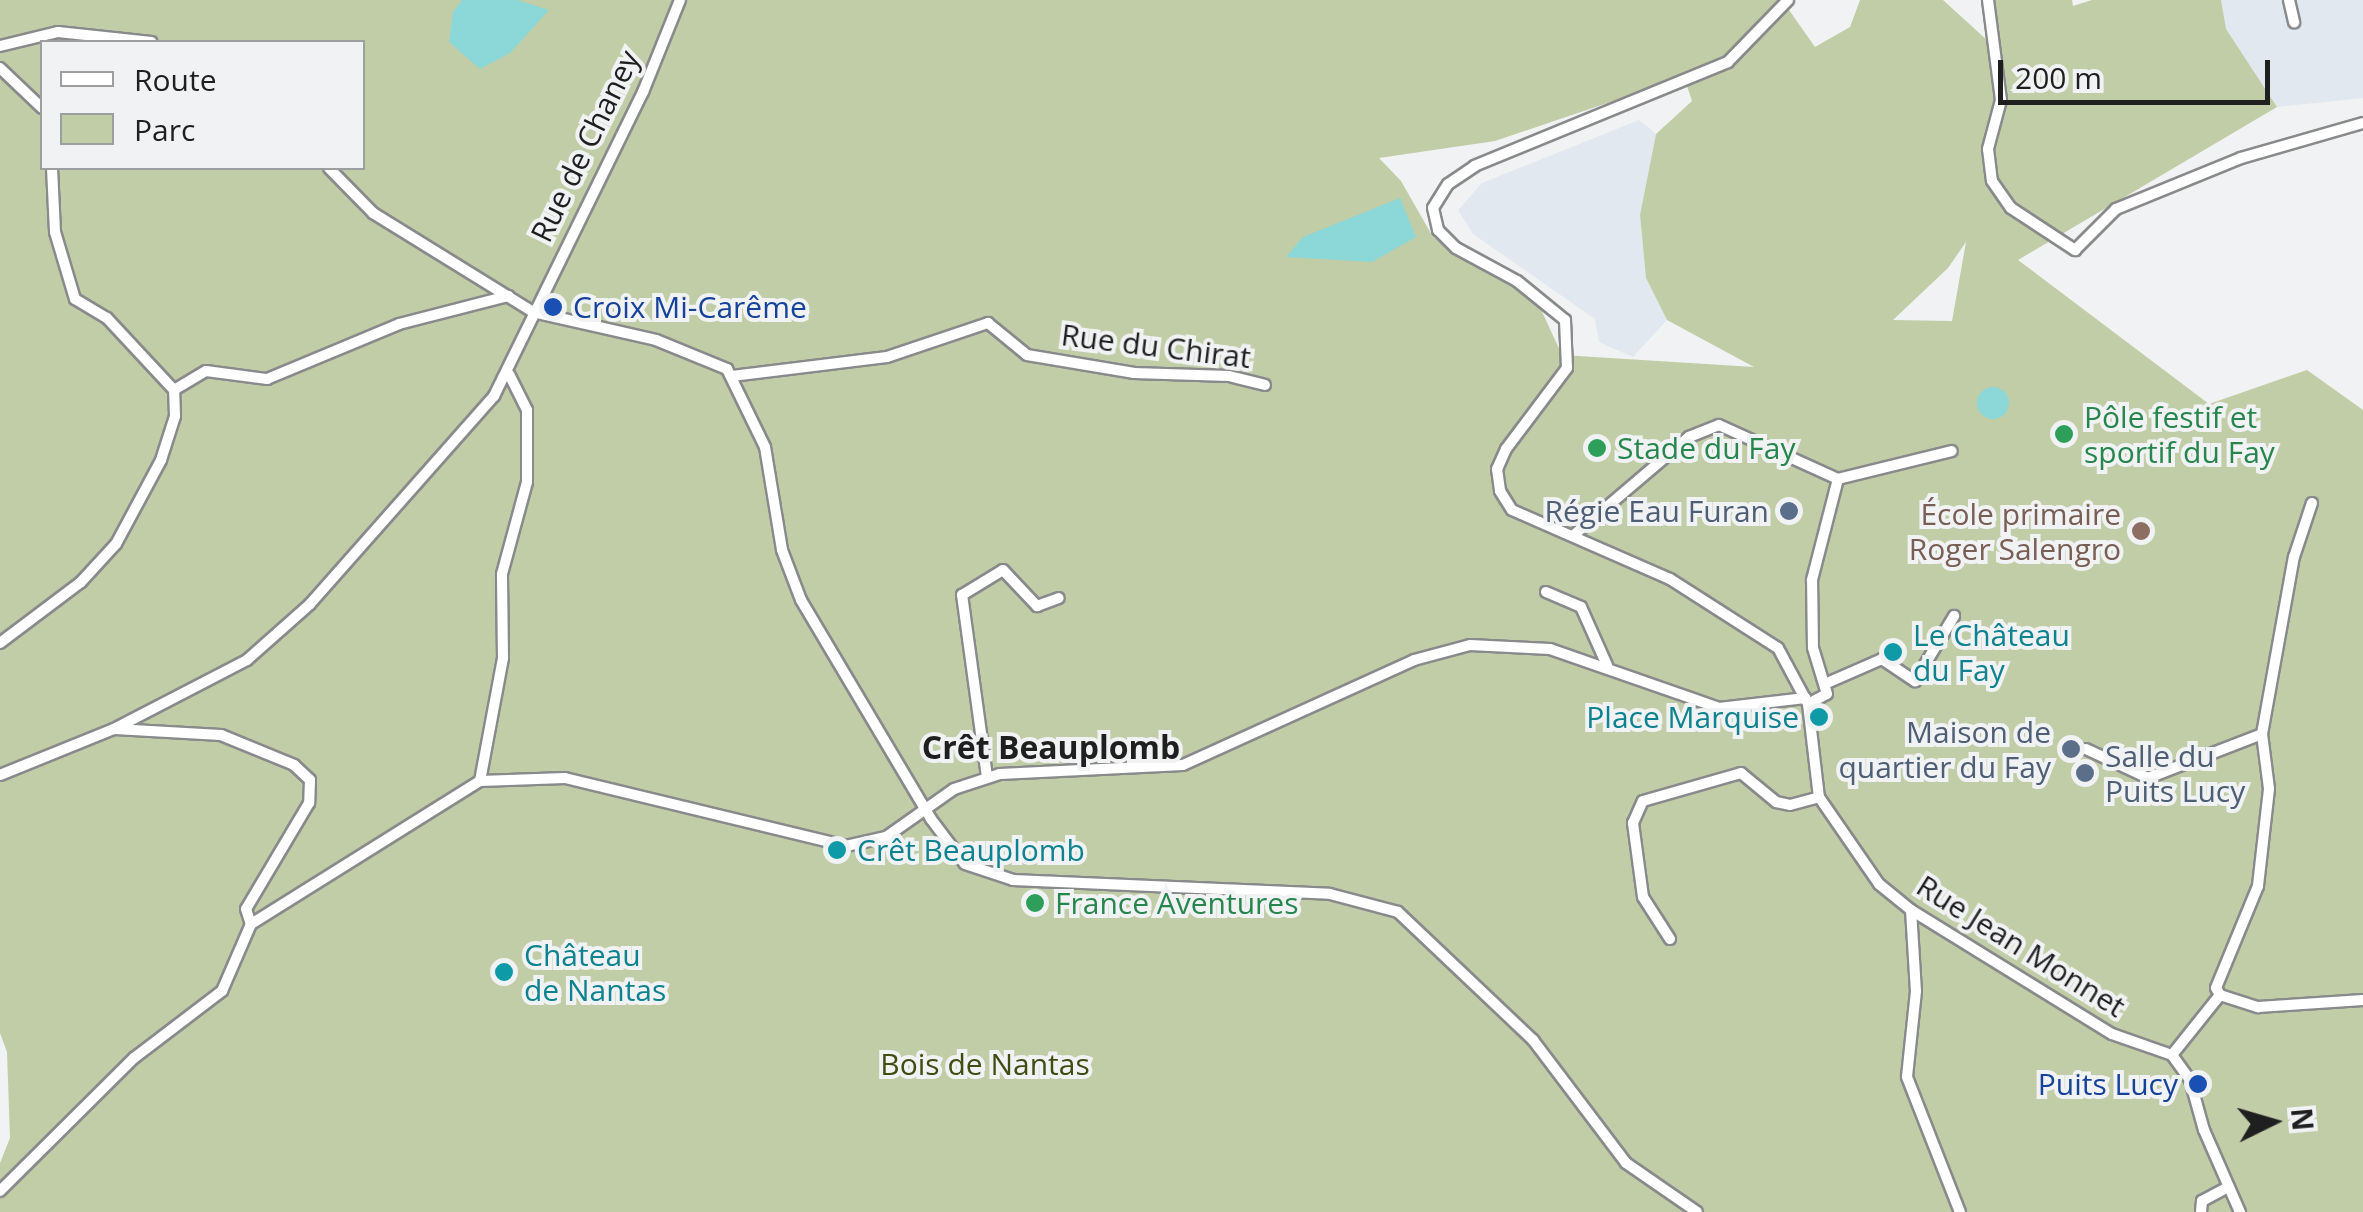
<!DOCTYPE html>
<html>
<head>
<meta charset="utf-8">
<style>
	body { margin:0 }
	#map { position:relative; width:2363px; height:1212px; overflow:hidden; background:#f1f2f3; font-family:"Open Sans",sans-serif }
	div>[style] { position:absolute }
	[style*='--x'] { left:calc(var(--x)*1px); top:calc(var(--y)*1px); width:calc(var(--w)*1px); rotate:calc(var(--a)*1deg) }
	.built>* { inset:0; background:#e1e8ef }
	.green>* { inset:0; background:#c1cda7 }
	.water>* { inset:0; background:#8cd7d8 }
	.round { border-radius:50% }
	.roads { filter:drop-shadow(2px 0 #898a8b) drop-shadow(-2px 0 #898a8b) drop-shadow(0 2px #898a8b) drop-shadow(0 -2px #898a8b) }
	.minor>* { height:10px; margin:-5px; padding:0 5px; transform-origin:5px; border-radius:5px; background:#fff }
	.dots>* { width:28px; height:28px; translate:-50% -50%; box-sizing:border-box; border:5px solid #f1f2f3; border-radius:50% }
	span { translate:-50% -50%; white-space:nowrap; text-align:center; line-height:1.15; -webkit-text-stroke:8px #f1f2f3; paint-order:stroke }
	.street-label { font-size:30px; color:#1f1f20 }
	.transit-label { font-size:30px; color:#164399 }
	.left { translate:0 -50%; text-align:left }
	.right { translate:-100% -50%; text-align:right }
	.leisure-label { font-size:30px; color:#27864d }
	.service-label { font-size:30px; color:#4e5e75 }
	.education-label { font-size:30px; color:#785e54 }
	.culture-label { font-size:30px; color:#0d838f }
	.park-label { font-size:30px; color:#404d12 }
	.neighbourhood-label { font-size:32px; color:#1f1f20; font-weight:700 }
	.legend { position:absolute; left:40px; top:40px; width:325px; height:130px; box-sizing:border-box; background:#f1f2f3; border:2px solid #9d9e9f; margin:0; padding:12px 18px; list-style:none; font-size:30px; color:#1f1f20 }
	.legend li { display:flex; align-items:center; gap:20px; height:50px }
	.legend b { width:50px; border:2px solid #9d9e9f }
	.north { position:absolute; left:2223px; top:1072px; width:100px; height:100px; -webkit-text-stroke:8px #f1f2f3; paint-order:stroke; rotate:85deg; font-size:28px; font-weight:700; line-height:40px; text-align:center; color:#1f1f20 }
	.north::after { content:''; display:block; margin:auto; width:35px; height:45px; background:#1f1f20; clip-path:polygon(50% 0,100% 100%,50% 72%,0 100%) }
	.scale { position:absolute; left:1998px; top:60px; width:272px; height:45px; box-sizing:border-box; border:5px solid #1f1f20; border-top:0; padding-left:12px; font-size:30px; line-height:35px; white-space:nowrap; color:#1f1f20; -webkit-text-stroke:8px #f1f2f3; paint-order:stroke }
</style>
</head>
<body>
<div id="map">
	<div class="built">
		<i style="clip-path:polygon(2221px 0,2363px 0,2363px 98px,2277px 107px,2225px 29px)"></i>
		<i style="clip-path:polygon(1639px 120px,1656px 134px,1640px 215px,1646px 278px,1667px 320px,1633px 357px,1599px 342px,1595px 319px,1473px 234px,1458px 210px,1482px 183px)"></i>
	</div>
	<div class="green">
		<i style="clip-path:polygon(evenodd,0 0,1778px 0,1725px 59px,1675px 80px,1495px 141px,1379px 158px,1401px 181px,1433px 237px,1538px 303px,1562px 355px,1754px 367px,1667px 320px,1646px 278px,1640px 215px,1656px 134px,1692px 101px,1687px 86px,1731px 66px,1789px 10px,1815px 47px,1850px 27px,1860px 0,1943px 0,1988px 41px,1989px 28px,1997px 25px,1993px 0,2072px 0,2073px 6px,2092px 0,2221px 0,2226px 29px,2277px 107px,2018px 260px,2209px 404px,2307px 370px,2363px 410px,2363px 1212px,0 1212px,0 1163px,10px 1138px,7px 1052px,0 1033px,0 0,42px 42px,362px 42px,362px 168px,42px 168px,42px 42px,0 0,1966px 242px,1952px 321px,1893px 320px,1948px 268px,1966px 242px)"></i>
	</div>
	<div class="water">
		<i style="clip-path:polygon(462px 0,517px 0,549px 10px,510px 53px,480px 69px,449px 42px,453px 12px)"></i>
		<i style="clip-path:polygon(1400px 198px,1416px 237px,1372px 262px,1286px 257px,1303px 237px)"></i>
		<i class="round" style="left:1977px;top:387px;width:32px;height:32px"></i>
	</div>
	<div class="roads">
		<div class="minor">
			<i style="--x:1788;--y:0;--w:86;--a:134.1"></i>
			<i style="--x:1728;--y:62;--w:274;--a:157.7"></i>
			<i style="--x:1475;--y:166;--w:32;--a:146"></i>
			<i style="--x:1448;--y:184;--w:28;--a:122"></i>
			<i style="--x:1433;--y:208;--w:23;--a:77"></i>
			<i style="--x:1438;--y:230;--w:25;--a:45"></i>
			<i style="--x:1456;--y:248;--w:69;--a:28.4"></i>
			<i style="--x:1517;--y:281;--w:62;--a:39.1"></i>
			<i style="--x:1565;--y:320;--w:48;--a:87.6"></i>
			<i style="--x:1567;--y:368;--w:101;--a:127"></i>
			<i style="--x:1506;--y:449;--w:22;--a:114"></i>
			<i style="--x:1497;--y:469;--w:22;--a:82"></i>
			<i style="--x:1500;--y:491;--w:22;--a:58"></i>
			<i style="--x:1512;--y:510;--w:172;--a:23.6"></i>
			<i style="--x:1670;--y:579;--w:128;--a:32.6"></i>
			<i style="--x:1778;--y:648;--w:64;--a:61.8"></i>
			<i style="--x:1808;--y:704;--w:94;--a:83.3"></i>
			<i style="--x:1819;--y:797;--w:106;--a:55.4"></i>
			<i style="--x:1879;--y:884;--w:41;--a:39.1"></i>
			<i style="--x:1911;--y:910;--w:236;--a:31.7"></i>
			<i style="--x:2112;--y:1034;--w:64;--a:19.3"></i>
			<i style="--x:2172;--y:1055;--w:31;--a:54"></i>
			<i style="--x:2190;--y:1080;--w:52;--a:74.4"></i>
			<i style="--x:2204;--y:1130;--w:90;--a:66.3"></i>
			<i style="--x:1988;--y:0;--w:101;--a:82.6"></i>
			<i style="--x:2001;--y:100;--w:51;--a:104.9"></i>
			<i style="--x:1988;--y:149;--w:32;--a:83"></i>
			<i style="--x:1992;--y:181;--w:33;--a:55"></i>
			<i style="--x:2011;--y:208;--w:77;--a:33.3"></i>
			<i style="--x:2075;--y:250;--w:58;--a:-45"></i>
			<i style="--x:2116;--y:209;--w:135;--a:-22.2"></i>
			<i style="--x:2241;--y:158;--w:127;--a:-16"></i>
			<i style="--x:2289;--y:0;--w:23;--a:77"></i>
			<i style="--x:0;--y:46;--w:60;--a:-13.6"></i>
			<i style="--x:58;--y:32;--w:94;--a:6.1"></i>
			<i style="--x:0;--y:68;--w:58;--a:43.6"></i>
			<i style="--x:52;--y:168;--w:64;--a:87.3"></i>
			<i style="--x:55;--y:232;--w:70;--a:73.4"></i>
			<i style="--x:75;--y:299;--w:37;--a:31"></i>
			<i style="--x:107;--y:318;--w:98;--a:47.1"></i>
			<i style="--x:329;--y:168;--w:63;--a:45.6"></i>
			<i style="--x:373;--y:213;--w:188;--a:31.7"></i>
			<i style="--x:533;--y:312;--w:126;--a:12.8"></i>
			<i style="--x:656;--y:340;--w:77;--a:22.2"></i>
			<i style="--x:727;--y:369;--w:87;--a:64"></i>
			<i style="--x:765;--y:447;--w:104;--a:80.6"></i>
			<i style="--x:782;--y:550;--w:53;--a:69.2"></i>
			<i style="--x:801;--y:600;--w:255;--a:59.3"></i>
			<i style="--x:931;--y:819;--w:56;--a:52.9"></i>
			<i style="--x:965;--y:864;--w:51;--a:18.4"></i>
			<i style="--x:1013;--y:880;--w:317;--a:2.5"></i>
			<i style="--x:1330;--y:894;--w:70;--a:14.8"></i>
			<i style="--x:1398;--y:912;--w:186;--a:43.5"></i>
			<i style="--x:1533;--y:1040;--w:154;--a:52.9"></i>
			<i style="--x:1626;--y:1163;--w:86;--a:34.6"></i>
			<i style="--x:732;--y:376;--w:156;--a:-7"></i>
			<i style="--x:887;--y:357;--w:107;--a:-18.6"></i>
			<i style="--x:988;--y:323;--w:50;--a:39.4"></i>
			<i style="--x:1027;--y:355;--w:109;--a:9.5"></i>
			<i style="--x:1134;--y:373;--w:95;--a:1.8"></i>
			<i style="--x:1229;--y:376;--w:37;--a:14"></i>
			<i style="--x:1575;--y:534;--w:150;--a:-40.4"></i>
			<i style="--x:1689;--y:437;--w:32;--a:-22"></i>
			<i style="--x:1719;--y:425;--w:131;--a:24.4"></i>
			<i style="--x:1546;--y:592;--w:38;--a:23"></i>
			<i style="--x:1581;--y:607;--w:64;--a:65.9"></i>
			<i style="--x:0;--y:643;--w:101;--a:-37"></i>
			<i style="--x:81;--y:582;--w:52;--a:-47.4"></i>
			<i style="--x:116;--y:544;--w:95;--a:-61.8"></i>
			<i style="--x:161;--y:460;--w:46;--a:-72.3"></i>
			<i style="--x:175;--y:416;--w:26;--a:-92"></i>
			<i style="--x:174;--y:390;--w:37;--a:-31"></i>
			<i style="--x:206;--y:371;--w:62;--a:7.5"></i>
			<i style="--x:267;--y:379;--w:143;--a:-22.6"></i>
			<i style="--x:399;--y:324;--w:113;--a:-14.4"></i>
			<i style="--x:1827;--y:683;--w:60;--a:-23.6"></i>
			<i style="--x:1882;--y:659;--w:40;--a:34"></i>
			<i style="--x:1915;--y:681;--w:76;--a:-59"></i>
			<i style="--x:1808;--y:704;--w:21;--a:-28"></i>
			<i style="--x:1827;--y:694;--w:48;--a:-106.9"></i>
			<i style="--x:1813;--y:648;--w:68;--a:-90.8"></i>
			<i style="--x:1812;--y:580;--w:104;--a:-75.6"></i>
			<i style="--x:1838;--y:479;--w:117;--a:-13.8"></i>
			<i style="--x:115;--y:729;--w:106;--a:3.2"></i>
			<i style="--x:221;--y:735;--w:79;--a:22.3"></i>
			<i style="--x:294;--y:765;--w:22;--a:43"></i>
			<i style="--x:310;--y:780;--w:23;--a:92"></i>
			<i style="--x:309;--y:803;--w:123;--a:120.7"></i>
			<i style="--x:246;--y:909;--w:16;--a:72"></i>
			<i style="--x:2262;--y:734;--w:180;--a:-79.8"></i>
			<i style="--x:2294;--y:557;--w:57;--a:-71.6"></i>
			<i style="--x:2086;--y:749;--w:68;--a:25.1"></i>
			<i style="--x:2148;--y:778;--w:122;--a:-21.1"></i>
			<i style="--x:2262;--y:734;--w:55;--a:82.7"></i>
			<i style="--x:2269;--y:789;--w:98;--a:96.5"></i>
			<i style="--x:2258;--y:886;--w:110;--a:112.4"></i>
			<i style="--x:2216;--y:988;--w:8;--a:60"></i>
			<i style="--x:2220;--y:995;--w:77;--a:128.7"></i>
			<i style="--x:0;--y:775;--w:123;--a:-22"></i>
			<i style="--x:114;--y:729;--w:150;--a:-27.4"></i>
			<i style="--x:247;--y:660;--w:84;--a:-41.6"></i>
			<i style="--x:310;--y:604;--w:278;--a:-48.5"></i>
			<i style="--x:494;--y:396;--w:339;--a:-63.9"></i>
			<i style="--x:643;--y:92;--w:99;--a:-68.1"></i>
			<i style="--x:987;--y:777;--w:184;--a:-97.8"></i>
			<i style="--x:962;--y:595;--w:48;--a:-31.4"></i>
			<i style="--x:1003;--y:570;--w:50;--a:46.6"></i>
			<i style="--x:1037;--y:606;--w:23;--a:-20"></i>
			<i style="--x:480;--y:781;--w:125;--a:-79.4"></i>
			<i style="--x:503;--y:658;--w:84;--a:-90.7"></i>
			<i style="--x:502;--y:574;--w:95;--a:-74.8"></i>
			<i style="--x:527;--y:482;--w:72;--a:-90"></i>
			<i style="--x:527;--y:410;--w:40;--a:-116.6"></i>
			<i style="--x:1911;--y:910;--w:81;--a:86.5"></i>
			<i style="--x:1916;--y:991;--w:86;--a:96"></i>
			<i style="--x:1907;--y:1077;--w:145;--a:68.6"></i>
			<i style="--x:1670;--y:939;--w:50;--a:-122.7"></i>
			<i style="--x:1643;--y:897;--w:75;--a:-97.7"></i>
			<i style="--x:1633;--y:823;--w:24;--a:-66"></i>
			<i style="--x:1643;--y:801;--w:102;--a:-15.9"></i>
			<i style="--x:1741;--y:773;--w:45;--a:39.6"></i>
			<i style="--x:1776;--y:802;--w:14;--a:12"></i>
			<i style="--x:1790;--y:805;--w:30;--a:-15"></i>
			<i style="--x:2220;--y:995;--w:40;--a:18"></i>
			<i style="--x:2258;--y:1007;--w:105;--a:-3.8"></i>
			<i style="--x:0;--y:1191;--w:189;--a:-44.8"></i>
			<i style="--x:134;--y:1058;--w:111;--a:-37.3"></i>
			<i style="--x:222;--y:991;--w:73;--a:-66.6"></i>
			<i style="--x:251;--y:924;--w:270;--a:-32"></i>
			<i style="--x:480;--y:781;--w:85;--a:-2"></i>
			<i style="--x:565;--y:778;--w:289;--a:13.6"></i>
			<i style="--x:846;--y:846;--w:41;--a:-12.7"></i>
			<i style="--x:886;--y:837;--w:83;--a:-35.2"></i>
			<i style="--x:954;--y:789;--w:48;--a:-18.1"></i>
			<i style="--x:1000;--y:774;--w:183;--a:-2.8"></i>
			<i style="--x:1183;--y:765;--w:254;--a:-24.4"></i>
			<i style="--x:1414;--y:660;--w:58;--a:-15"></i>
			<i style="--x:1470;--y:645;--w:80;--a:2.9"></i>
			<i style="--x:1550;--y:649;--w:179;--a:19.2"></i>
			<i style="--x:1719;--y:708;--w:87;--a:-6.6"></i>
			<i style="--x:2201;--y:1212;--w:11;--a:-85"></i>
			<i style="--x:2202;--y:1201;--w:30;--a:-28"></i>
		</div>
	</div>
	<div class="dots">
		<i style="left:553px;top:307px;background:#1a4fb4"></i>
		<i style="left:2064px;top:434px;background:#2e9e5b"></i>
		<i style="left:1597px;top:448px;background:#2e9e5b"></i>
		<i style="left:1789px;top:511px;background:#5c6f8a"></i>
		<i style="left:2141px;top:531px;background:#8d6e63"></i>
		<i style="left:1893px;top:652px;background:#0f9aa8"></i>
		<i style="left:1819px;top:717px;background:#0f9aa8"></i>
		<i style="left:2071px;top:749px;background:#5c6f8a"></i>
		<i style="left:2085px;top:773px;background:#5c6f8a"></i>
		<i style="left:837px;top:850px;background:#0f9aa8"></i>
		<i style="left:1035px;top:903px;background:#2e9e5b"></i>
		<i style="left:504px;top:972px;background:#0f9aa8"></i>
		<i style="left:2198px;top:1084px;background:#1a4fb4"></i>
	</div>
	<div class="street-label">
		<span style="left:585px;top:146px;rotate:-64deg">Rue de Chaney</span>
		<span style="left:1156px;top:346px;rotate:7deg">Rue du Chirat</span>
		<span style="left:2021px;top:946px;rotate:32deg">Rue Jean Monnet</span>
	</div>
	<div class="transit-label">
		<span class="left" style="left:573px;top:307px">Croix Mi-Carême</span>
		<span class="right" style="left:2178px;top:1084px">Puits Lucy</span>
	</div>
	<div class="leisure-label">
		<span class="left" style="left:2084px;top:434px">Pôle festif et<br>sportif du Fay</span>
		<span class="left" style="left:1617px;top:448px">Stade du Fay</span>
		<span class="left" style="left:1055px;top:903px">France Aventures</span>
	</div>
	<div class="service-label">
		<span class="right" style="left:1769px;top:511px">Régie Eau Furan</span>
		<span class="right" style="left:2051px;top:749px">Maison de<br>quartier du Fay</span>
		<span class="left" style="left:2105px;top:773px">Salle du<br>Puits Lucy</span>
	</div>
	<div class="education-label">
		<span class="right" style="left:2121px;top:531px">École primaire<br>Roger Salengro</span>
	</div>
	<div class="culture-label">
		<span class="left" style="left:1913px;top:652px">Le Château<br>du Fay</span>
		<span class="right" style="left:1799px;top:717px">Place Marquise</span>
		<span class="left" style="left:857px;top:850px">Crêt Beauplomb</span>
		<span class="left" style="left:524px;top:972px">Château<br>de Nantas</span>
	</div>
	<div class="park-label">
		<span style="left:985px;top:1064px">Bois de Nantas</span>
	</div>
	<div class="neighbourhood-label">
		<span style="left:1051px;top:747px">Crêt Beauplomb</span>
	</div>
	<ul class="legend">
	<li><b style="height:12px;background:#fff"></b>Route</li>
	<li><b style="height:28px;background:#c1cda7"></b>Parc</li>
	</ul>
	<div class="north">N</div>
	<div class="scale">200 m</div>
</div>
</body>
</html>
